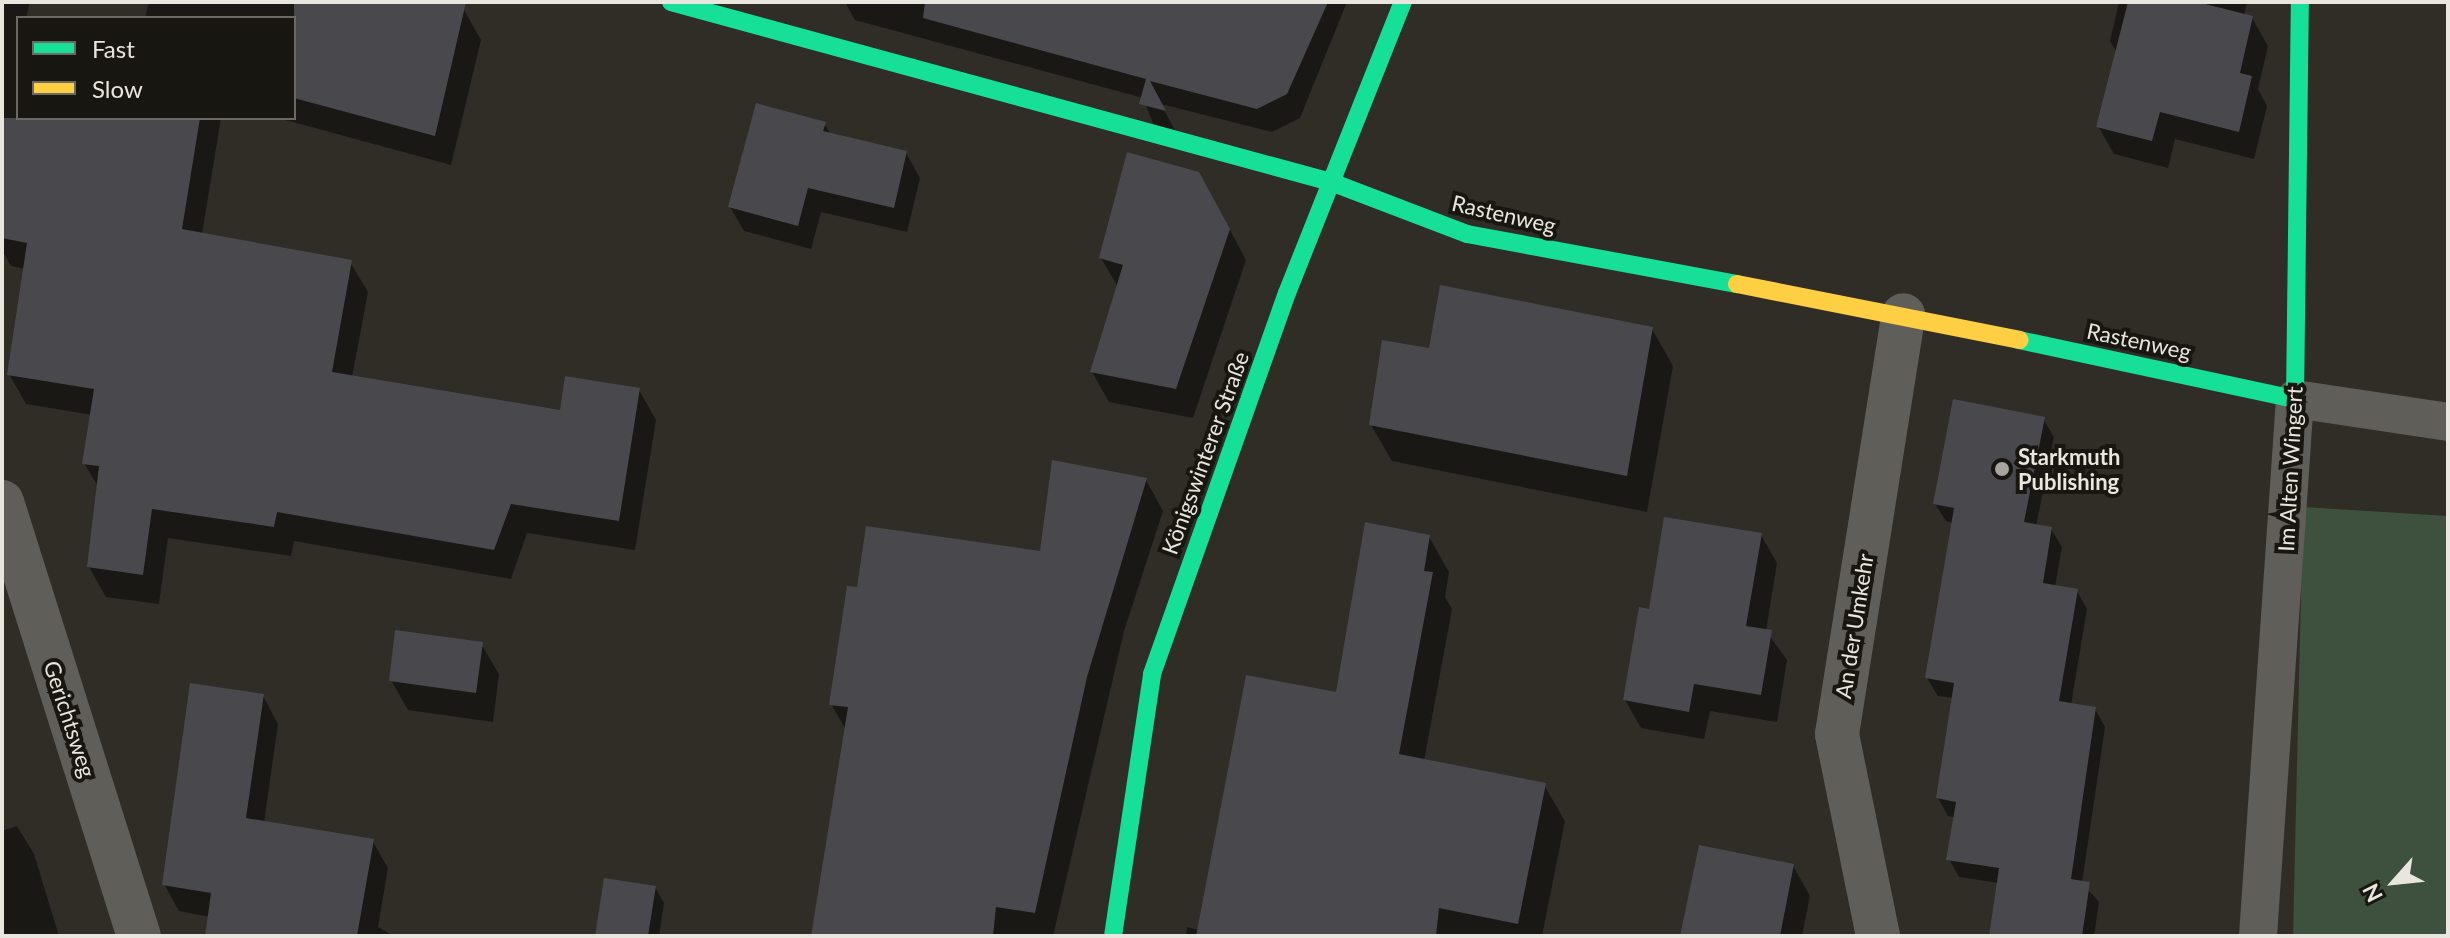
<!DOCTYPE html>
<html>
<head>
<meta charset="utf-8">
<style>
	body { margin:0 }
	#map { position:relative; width:2450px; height:938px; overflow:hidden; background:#2f2d26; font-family:Lato,sans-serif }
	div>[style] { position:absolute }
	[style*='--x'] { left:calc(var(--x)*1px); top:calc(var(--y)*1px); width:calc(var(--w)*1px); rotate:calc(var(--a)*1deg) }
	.green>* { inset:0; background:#3e503e }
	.shadow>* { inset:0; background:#0007 }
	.building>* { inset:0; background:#49484d }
	.lane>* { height:38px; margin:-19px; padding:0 19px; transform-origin:19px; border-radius:19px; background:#605e58 }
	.street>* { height:44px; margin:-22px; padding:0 22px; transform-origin:22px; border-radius:22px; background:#605e58 }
	.fast>* { height:18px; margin:-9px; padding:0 9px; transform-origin:9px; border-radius:9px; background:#16e098 }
	.slow>* { height:18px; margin:-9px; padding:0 9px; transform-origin:9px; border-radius:9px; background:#ffcf43 }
	.dots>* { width:22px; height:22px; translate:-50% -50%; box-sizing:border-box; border:4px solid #181611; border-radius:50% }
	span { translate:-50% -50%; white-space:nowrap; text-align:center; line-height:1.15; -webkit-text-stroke:8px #181611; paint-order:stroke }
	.street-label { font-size:22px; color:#e9e6de }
	.poi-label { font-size:22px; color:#e9e6de; font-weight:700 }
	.left { translate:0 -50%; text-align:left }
	.frame { position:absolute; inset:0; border:4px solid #e9e6de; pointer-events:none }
	.legend { position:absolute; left:16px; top:16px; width:280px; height:104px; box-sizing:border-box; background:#181611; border:2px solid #6c6963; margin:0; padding:10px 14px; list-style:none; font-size:24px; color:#e9e6de }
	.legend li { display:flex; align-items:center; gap:16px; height:40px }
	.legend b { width:40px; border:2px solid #6c6963 }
	.north { position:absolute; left:2354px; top:842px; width:80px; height:80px; -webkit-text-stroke:6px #181611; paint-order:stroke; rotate:243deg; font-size:22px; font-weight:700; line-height:32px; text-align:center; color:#e9e6de }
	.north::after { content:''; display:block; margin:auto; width:28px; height:36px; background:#e9e6de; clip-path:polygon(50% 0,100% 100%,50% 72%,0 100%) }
</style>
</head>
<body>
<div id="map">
	<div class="green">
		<i style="clip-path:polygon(2303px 507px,2448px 516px,2448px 936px,2293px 936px)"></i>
	</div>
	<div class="shadow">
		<i style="clip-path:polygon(2px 2px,30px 2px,26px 18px,18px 18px,18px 118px,221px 118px,202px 234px,350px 262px,368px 292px,352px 377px,562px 412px,639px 390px,656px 420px,635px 550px,527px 533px,511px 579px,294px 541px,291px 556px,168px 538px,159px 604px,106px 597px,89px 567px,99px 488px,84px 463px,92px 415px,26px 404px,9px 374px,25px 269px,11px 266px,2px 250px)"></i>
		<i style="clip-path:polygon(149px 2px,433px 2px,464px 10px,481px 40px,451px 165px,278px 118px,294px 118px,294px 18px,145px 18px)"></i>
		<i style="clip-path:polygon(845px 2px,1347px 2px,1300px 118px,1272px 132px,1161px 104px,1177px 134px,1155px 128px,1143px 98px,855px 20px)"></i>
		<i style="clip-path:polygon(2119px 2px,2247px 2px,2244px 16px,2252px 18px,2268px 46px,2258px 89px,2267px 106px,2254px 159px,2175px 139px,2168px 168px,2114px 154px,2098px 126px,2117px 53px,2110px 41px)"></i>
		<i style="clip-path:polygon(824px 123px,831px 135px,906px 153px,920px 178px,907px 232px,821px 212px,811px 249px,744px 231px,730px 207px)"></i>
		<i style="clip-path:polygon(1216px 204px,1246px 260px,1193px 418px,1109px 402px,1092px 372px,1118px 287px,1101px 258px)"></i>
		<i style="clip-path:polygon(1652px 329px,1673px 366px,1647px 512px,1392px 461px,1371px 425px,1431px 351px)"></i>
		<i style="clip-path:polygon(2043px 419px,2054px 437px,2036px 526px,2051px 529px,2062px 547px,2055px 587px,2077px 591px,2087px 609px,2071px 705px,2095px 709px,2105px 727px,2082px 883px,2099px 902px,2094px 936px,1991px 936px,1999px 883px,1959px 877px,1949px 859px,1955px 817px,1948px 816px,1938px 798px,1954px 698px,1938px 696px,1927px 678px,1953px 523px,1946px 521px,1935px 504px)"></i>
		<i style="clip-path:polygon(1146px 480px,1163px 511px,1124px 631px,1053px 936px,813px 936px,846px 730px,831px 704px,859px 590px,1041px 554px)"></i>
		<i style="clip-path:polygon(1761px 535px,1777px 563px,1766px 631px,1787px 660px,1777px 722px,1710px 711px,1704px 739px,1641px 728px,1625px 700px,1650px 611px)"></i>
		<i style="clip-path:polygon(1429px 537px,1449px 572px,1445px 597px,1452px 609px,1424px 761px,1544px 785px,1565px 821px,1542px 936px,1186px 936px,1187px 927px,1199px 930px)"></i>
		<i style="clip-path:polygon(481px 644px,499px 674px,493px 722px,408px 710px,391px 680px)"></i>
		<i style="clip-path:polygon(263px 696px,278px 724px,264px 823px,372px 840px,388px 868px,378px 927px,393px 936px,207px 936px,210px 917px,179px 911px,164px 884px)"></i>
		<i style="clip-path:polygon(17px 826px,34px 854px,59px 936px,2px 936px,2px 831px)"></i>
		<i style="clip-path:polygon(1793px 866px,1810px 896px,1802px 936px,1683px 936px)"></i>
		<i style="clip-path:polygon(655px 887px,664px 903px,659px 936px,597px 936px)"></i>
	</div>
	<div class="building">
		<i style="clip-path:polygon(294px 2px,466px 2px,435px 136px,294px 98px)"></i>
		<i style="clip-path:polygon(925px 2px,1328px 2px,1287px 94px,1257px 109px,1150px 81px,1166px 111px,1139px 104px,1146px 79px,923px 18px)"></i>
		<i style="clip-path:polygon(2128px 2px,2197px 2px,2253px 16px,2240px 73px,2252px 76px,2239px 132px,2160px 112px,2152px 141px,2096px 127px)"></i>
		<i style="clip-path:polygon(756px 103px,826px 122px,823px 131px,907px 151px,894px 208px,808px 188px,798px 226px,728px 207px)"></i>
		<i style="clip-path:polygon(2px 118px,200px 118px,182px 229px,352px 260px,332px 372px,560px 410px,565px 376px,640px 388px,619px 521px,511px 504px,494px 550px,277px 512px,274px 527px,152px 509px,143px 575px,87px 567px,99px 466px,82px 464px,94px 389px,7px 375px,27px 243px,2px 238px)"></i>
		<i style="clip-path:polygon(1127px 152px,1199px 172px,1230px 229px,1176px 389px,1090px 372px,1123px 265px,1099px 258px)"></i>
		<i style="clip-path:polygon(1440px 285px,1653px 327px,1627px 476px,1369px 425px,1382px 340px,1429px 348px)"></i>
		<i style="clip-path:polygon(1953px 399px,2045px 417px,2024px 522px,2052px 527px,2043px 583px,2078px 589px,2059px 701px,2096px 707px,2071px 879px,2090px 882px,2082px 936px,1989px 936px,1999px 868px,1946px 860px,1956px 802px,1936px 798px,1954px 683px,1925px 678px,1954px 508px,1933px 504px)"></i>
		<i style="clip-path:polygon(1052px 460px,1147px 478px,1087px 677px,1035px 913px,996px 907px,993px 936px,811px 936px,848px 707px,829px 705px,847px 586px,857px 587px,866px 526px,1040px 551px)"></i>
		<i style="clip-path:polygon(1664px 517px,1762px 533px,1746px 626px,1772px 630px,1761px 695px,1694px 684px,1689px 712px,1623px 700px,1639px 607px,1649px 609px)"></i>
		<i style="clip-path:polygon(1365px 522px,1430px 535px,1424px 571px,1433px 572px,1399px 754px,1546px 783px,1518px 924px,1439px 908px,1436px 936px,1196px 936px,1246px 675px,1336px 692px)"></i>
		<i style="clip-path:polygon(395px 630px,483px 642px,476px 693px,389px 681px)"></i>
		<i style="clip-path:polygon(190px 683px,264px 694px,246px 818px,374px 839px,357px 936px,205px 936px,211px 893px,162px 885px)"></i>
		<i style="clip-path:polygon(1699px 845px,1794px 864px,1780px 936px,1680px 936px)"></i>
		<i style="clip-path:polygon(604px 878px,656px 886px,648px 936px,595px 936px)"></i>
	</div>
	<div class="lane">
		<i style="--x:2258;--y:936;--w:538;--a:-86.06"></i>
		<i style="--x:2295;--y:399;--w:155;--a:8.5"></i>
	</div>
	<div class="street">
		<i style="--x:2;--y:502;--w:455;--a:72.5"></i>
		<i style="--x:1878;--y:936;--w:206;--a:-101.5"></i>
		<i style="--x:1837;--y:734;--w:424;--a:-81"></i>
	</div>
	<div class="fast">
		<i style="--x:671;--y:2;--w:684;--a:15.26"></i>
		<i style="--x:1331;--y:182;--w:146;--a:20.9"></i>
		<i style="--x:1467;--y:234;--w:275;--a:10.5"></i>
		<i style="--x:2019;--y:340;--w:282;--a:12.1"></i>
		<i style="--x:2295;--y:399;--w:397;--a:-89.3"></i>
		<i style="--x:1113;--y:936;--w:265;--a:-81.5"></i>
		<i style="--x:1152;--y:674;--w:404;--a:-70.5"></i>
		<i style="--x:1287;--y:293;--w:313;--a:-68.3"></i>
	</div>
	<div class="slow">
		<i style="--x:1737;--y:284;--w:288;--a:11.2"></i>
	</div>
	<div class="dots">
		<i style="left:2002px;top:469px;background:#a8a59e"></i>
	</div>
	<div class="street-label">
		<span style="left:1504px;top:214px;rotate:13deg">Rastenweg</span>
		<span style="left:2139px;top:341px;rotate:12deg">Rastenweg</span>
		<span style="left:1205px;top:453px;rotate:-70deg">Königswinterer Straße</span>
		<span style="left:2290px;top:469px;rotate:-87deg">Im Alten Wingert</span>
		<span style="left:1854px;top:626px;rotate:-81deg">An der Umkehr</span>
		<span style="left:70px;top:719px;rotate:72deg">Gerichtsweg</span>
	</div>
	<div class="poi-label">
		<span class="left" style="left:2018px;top:469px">Starkmuth<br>Publishing</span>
	</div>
	<div class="frame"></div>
	<ul class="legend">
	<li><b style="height:10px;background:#16e098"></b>Fast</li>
	<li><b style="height:10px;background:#ffcf43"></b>Slow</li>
	</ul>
	<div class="north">N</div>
</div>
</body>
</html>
